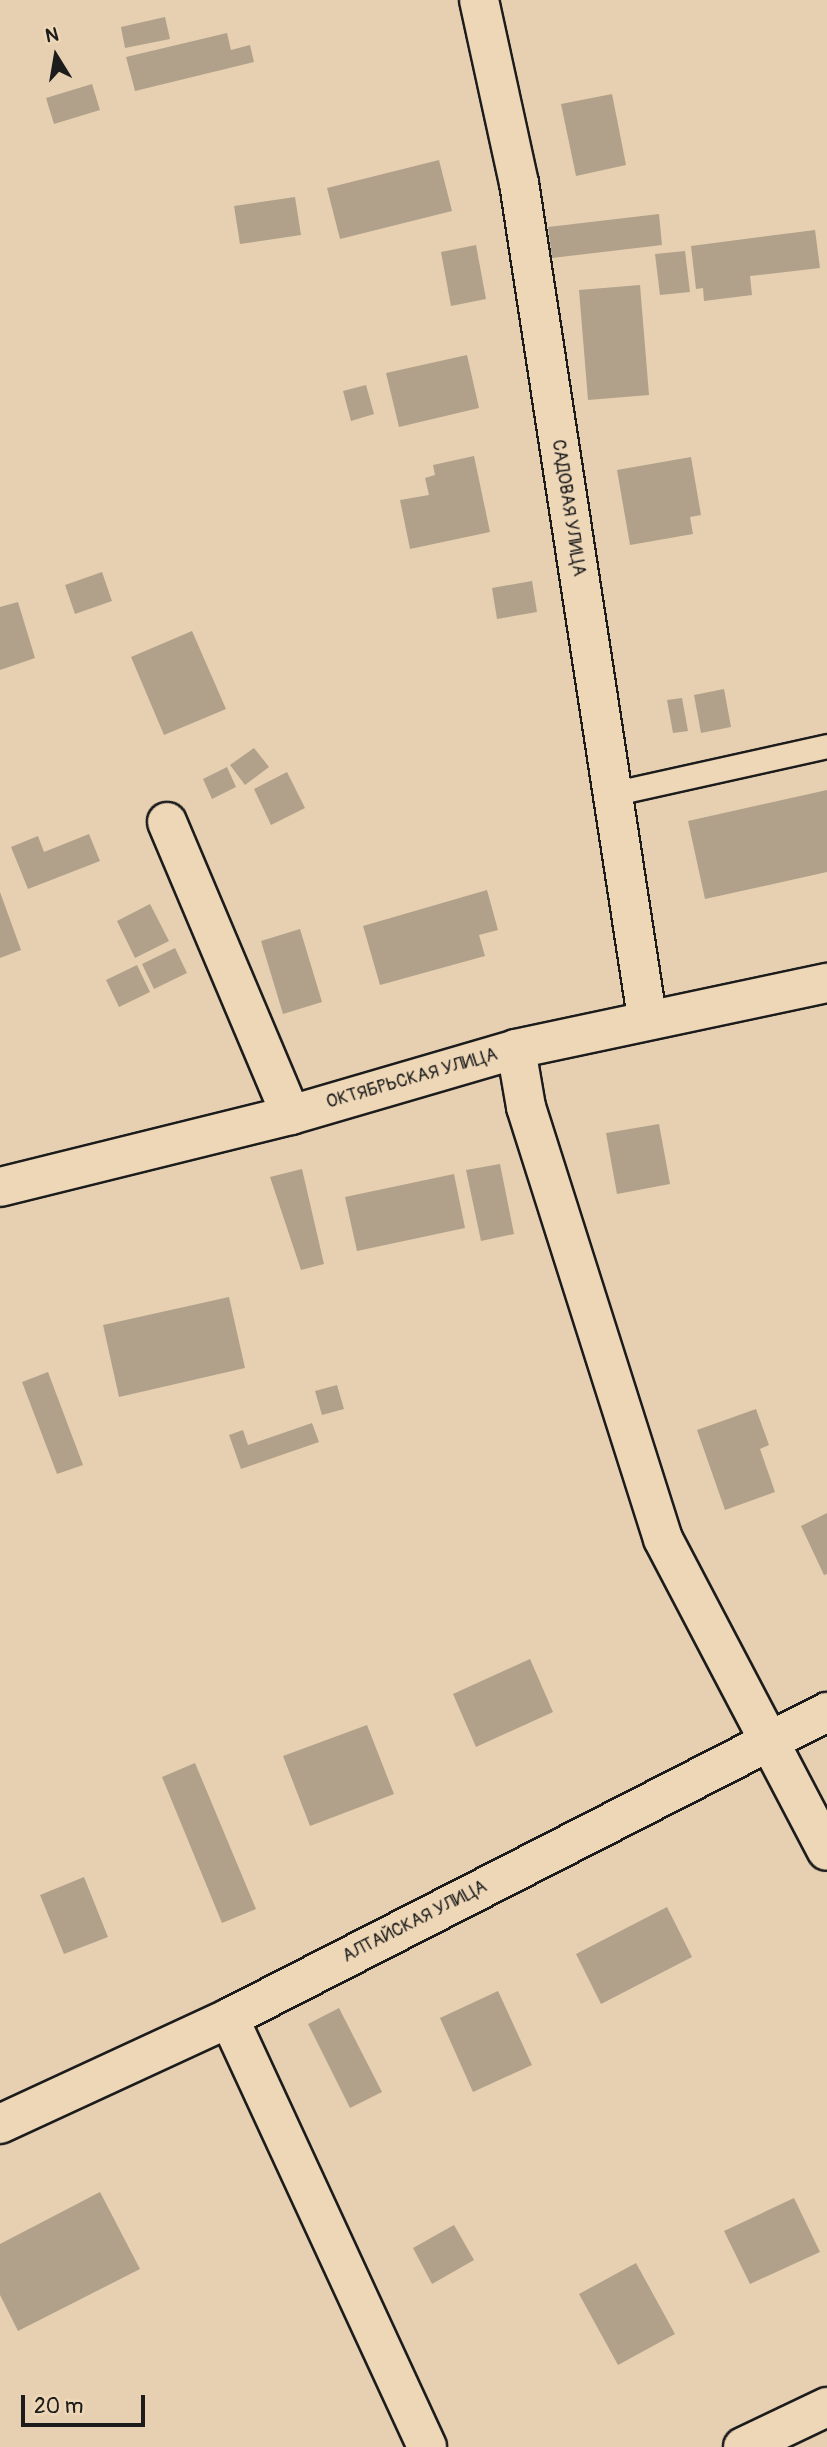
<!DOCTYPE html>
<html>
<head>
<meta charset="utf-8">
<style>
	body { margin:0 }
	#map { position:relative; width:827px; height:2447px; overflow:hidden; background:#e6d0b1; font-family:Pangolin,sans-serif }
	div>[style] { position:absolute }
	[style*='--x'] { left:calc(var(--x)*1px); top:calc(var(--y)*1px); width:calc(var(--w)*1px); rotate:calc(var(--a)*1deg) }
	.building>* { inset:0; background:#b1a18a }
	.roads { filter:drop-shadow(2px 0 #1c1c1c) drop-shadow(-2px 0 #1c1c1c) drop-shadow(0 2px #1c1c1c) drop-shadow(0 -2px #1c1c1c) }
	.lane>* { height:23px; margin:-11.5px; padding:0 11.5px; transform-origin:11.5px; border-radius:11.5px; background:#eed7b7 }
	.street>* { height:38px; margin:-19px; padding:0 19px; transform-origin:19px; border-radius:19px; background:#eed7b7 }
	.secondary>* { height:38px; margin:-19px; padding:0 19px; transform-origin:19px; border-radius:19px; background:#eed7b7 }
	span { translate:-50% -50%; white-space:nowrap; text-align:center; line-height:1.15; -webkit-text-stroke:6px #eed7b7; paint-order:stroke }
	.street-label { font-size:18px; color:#1c1c1c }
	.north { position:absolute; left:21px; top:21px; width:70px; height:70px; -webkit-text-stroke:5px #eed7b7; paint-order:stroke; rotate:349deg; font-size:19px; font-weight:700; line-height:28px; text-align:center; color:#1c1c1c }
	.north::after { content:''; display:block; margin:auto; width:24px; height:32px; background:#1c1c1c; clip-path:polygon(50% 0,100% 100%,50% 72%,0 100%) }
	.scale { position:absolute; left:21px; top:2395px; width:124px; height:32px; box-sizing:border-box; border:4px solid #1c1c1c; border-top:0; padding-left:9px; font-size:21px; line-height:24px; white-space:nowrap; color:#1c1c1c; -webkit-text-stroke:5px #eed7b7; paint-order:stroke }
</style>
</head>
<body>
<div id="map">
	<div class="building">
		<i style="clip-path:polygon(165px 17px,170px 39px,125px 48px,121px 27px)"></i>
		<i style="clip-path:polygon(227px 33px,231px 50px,250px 45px,254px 62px,135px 91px,126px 57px)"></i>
		<i style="clip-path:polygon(92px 84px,100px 110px,54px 124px,46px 98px)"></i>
		<i style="clip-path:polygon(612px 94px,626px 165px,576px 176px,561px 104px)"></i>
		<i style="clip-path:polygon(439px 160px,452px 211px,340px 239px,327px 188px)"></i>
		<i style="clip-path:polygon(295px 197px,301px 235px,240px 244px,234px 206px)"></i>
		<i style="clip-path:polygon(659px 214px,662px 245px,552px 258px,548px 227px)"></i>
		<i style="clip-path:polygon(815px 230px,820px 268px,750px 276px,752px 295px,704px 301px,703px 288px,696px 289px,691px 246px)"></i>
		<i style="clip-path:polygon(476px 245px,486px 299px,451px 306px,441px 252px)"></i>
		<i style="clip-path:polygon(685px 251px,690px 292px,660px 295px,655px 254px)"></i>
		<i style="clip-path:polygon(640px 285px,649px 395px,588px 400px,579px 290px)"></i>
		<i style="clip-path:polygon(467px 355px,479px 408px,399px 427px,386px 373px)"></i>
		<i style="clip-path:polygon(366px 385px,374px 414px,351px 421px,343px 391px)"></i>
		<i style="clip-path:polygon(474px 456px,490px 532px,410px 549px,400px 500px,429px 495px,425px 478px,435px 475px,433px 465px)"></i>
		<i style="clip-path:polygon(691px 457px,701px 515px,690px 517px,693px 534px,630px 545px,617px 470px)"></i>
		<i style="clip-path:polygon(102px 572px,112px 601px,75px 614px,65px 585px)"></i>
		<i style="clip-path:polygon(532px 581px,537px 612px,497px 619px,492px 588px)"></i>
		<i style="clip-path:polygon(18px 602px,35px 658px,0 670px,0 607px)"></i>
		<i style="clip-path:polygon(192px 631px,226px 709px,164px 735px,131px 657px)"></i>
		<i style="clip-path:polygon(724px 689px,731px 727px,701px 733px,694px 695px)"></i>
		<i style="clip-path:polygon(682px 698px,688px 731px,673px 733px,667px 700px)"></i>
		<i style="clip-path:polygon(254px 748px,269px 767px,245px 785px,230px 765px)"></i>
		<i style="clip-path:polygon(227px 767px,236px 787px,212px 799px,203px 779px)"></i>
		<i style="clip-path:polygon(287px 772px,305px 808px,271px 825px,254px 789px)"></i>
		<i style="clip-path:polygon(827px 790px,827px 872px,705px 899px,688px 821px)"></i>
		<i style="clip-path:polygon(89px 834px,100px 861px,28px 889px,11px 847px,38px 836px,44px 852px)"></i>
		<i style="clip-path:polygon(487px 890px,498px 930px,479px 935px,485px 956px,380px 985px,363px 926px)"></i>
		<i style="clip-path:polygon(0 892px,21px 950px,0 958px)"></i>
		<i style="clip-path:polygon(150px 904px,169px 941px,135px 958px,117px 921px)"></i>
		<i style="clip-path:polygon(300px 929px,322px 1002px,283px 1014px,261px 941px)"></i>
		<i style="clip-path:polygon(175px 948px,187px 973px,154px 989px,142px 964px)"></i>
		<i style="clip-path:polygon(137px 965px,150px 992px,119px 1007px,106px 980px)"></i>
		<i style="clip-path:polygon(659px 1124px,670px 1184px,617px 1194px,606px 1133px)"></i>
		<i style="clip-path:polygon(500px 1164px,514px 1234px,481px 1241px,466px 1170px)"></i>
		<i style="clip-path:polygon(302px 1169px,324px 1264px,301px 1270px,270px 1177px)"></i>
		<i style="clip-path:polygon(454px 1174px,465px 1228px,357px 1251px,345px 1197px)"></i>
		<i style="clip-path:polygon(229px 1297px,245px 1368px,119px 1397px,103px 1325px)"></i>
		<i style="clip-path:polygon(48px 1372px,83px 1465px,57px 1474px,22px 1382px)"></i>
		<i style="clip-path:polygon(337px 1385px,344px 1409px,322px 1415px,315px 1391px)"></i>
		<i style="clip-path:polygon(756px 1409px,769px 1445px,760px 1449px,775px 1492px,725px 1510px,697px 1430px)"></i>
		<i style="clip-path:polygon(312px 1423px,319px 1442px,241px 1469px,229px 1435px,243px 1430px,248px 1445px)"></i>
		<i style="clip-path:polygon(827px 1513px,827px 1574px,824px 1575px,801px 1526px)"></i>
		<i style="clip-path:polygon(530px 1659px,553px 1712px,476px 1747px,453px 1694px)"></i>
		<i style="clip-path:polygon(367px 1725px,394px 1794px,310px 1826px,283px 1756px)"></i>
		<i style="clip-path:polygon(195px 1763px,256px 1909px,222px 1923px,162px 1777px)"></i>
		<i style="clip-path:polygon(84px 1877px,108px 1937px,64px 1954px,40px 1895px)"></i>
		<i style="clip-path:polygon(667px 1907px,692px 1957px,601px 2004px,576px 1954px)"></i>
		<i style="clip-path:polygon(498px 1991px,532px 2065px,473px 2092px,440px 2018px)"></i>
		<i style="clip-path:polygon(339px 2008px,382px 2092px,350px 2108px,308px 2024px)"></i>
		<i style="clip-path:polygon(100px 2192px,140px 2269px,18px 2331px,0 2295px,0 2244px)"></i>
		<i style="clip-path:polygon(794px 2198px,820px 2252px,750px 2284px,724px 2231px)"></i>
		<i style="clip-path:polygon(454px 2225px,474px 2260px,432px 2284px,413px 2248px)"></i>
		<i style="clip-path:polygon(636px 2263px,675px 2334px,618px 2365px,579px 2294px)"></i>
	</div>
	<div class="roads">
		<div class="lane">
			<i style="--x:611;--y:794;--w:221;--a:-12.5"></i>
		</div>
		<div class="street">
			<i style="--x:479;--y:0;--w:187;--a:77.7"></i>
			<i style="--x:519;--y:183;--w:845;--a:81.28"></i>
			<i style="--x:167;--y:822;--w:318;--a:67.1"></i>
			<i style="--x:516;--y:1049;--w:59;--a:80.2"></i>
			<i style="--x:526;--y:1107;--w:453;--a:72.4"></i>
			<i style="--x:663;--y:1539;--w:352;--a:62.3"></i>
			<i style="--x:229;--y:2018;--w:472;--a:65.2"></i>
			<i style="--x:0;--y:2124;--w:252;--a:-24.8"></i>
			<i style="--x:229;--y:2018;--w:672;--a:-27.1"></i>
			<i style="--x:743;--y:2447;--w:93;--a:-25.5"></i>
		</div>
		<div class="secondary">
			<i style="--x:0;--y:1187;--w:300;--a:-13.9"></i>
			<i style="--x:291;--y:1115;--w:234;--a:-16.3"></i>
			<i style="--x:516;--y:1049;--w:318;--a:-12"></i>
		</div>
	</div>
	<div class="street-label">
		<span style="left:568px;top:508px;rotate:81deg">САДОВАЯ УЛИЦА</span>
		<span style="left:412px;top:1079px;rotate:-16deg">ОКТЯБРЬСКАЯ УЛИЦА</span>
		<span style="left:415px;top:1922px;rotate:-27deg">АЛТАЙСКАЯ УЛИЦА</span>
	</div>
	<div class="north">N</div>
	<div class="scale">20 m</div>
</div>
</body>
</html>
